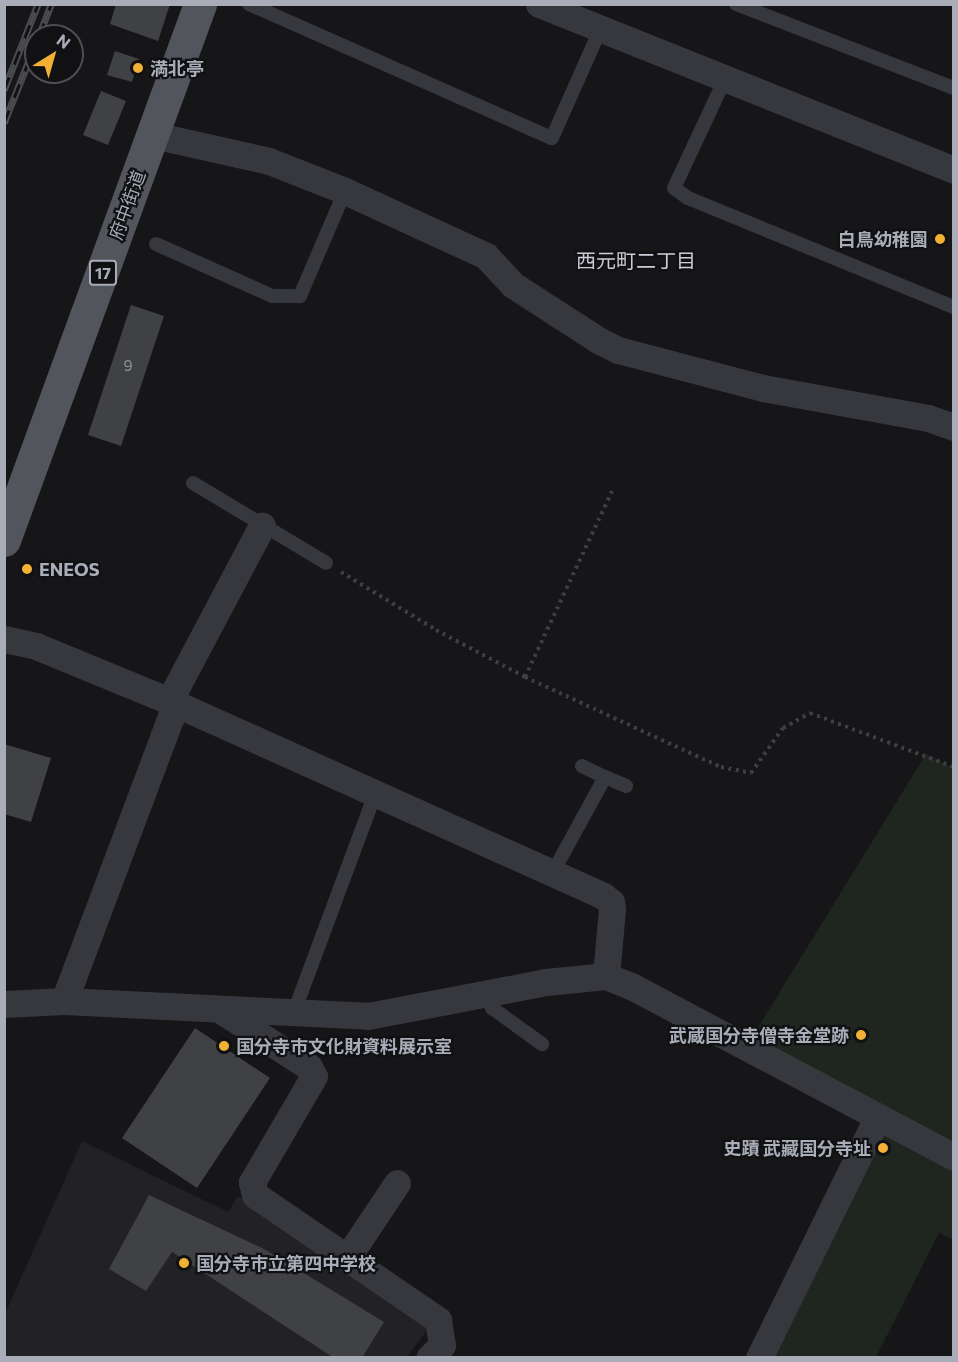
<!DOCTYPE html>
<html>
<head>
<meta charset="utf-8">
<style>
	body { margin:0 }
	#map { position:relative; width:958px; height:1362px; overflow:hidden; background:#161618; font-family:Commissioner,"Noto Sans JP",sans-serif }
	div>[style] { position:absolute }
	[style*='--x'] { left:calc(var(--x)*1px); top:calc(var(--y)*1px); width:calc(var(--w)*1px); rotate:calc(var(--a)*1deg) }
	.built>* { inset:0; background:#222225 }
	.green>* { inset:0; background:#1e261f }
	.building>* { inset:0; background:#404145 }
	.path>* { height:4px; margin-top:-2px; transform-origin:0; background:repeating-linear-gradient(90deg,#3d3f44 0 3px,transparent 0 7.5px) }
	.lane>* { height:14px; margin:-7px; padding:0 7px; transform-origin:7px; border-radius:7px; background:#37383d }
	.street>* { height:27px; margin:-13.5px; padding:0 13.5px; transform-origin:13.5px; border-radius:13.5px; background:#37383d }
	.primary>* { height:33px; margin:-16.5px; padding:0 16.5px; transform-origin:16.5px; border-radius:16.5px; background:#53555c }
	.rail>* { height:7px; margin-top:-3.5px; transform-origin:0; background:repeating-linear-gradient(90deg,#111113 0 14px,#4a4c52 0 28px); box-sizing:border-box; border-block:2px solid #4a4c52 }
	.dots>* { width:16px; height:16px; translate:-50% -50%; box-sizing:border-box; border:3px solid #111113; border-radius:50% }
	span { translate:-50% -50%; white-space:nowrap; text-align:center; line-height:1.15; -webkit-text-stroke:4.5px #111113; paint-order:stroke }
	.number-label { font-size:15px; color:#8e929b }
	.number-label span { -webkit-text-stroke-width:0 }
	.shield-label span { padding:2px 4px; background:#111113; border:2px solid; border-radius:4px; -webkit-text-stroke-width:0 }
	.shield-label { font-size:16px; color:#a8adb8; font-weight:700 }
	.poi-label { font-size:18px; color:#a8adb8; font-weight:700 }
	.left { translate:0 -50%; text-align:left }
	.right { translate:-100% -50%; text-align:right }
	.street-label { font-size:18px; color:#a8adb8 }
	.neighbourhood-label { font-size:20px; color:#c9ccd4 }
	.frame { position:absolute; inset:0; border:6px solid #a8adb8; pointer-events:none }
	.north { position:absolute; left:24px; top:24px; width:60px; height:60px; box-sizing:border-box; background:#111113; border:2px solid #4d4f55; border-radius:50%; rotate:37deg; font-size:16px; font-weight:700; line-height:24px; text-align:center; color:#a8adb8 }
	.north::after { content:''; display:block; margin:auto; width:21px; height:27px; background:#f2b134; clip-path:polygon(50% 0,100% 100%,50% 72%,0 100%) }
</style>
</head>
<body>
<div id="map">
	<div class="built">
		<i style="clip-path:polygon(82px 1141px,228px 1212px,238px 1196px,426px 1317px,429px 1327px,407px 1357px,5px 1358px,5px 1314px)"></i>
	</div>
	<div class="green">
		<i style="clip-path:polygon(926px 754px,953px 768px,953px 1239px,939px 1233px,876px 1357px,759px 1357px,877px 1118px,746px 1047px)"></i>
	</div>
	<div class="building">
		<i style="clip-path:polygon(116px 4px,170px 4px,158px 41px,110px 24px)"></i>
		<i style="clip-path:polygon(115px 51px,139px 59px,132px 82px,107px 75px)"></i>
		<i style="clip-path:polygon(101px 91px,126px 101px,108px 145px,83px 135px)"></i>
		<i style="clip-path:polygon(131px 305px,164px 316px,121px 446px,88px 435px)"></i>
		<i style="clip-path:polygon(4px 744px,51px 758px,31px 822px,4px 814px)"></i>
		<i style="clip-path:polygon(195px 1028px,270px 1078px,197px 1188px,122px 1138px)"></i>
		<i style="clip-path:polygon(149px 1195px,266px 1250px,384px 1322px,362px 1358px,334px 1358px,172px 1252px,146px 1291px,109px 1269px)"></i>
	</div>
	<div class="path">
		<i style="--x:341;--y:572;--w:111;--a:31.4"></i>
		<i style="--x:436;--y:630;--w:101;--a:27.8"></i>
		<i style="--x:525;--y:677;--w:216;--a:24.7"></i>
		<i style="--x:721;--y:767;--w:31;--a:11"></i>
		<i style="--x:751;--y:773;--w:55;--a:-54.6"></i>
		<i style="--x:783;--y:728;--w:31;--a:-29"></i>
		<i style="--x:810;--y:713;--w:154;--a:20.6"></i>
		<i style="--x:525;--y:677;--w:210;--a:-64.9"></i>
	</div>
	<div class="lane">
		<i style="--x:249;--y:4;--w:331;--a:23.9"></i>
		<i style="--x:552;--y:138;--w:118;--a:-66"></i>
		<i style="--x:736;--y:4;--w:234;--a:21.1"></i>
		<i style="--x:725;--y:79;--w:120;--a:115.1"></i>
		<i style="--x:674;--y:188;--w:17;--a:36"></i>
		<i style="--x:688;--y:198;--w:287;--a:22.3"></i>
		<i style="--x:156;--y:244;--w:127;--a:24.1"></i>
		<i style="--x:272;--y:296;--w:28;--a:0"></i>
		<i style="--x:300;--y:296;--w:114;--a:-66.8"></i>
		<i style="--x:193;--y:483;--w:155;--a:31"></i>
		<i style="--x:582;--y:766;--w:25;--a:26"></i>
		<i style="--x:553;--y:872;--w:108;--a:-61.3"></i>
		<i style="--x:605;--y:777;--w:23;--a:23"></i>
		<i style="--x:491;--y:991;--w:17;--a:87"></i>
		<i style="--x:492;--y:1008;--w:62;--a:35.8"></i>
		<i style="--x:294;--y:1012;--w:235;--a:-69.6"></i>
	</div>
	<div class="street">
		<i style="--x:539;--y:4;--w:447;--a:21.8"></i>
		<i style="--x:153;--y:135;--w:119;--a:12.6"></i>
		<i style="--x:269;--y:161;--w:82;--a:21.5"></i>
		<i style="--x:345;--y:191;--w:155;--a:24.7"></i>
		<i style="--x:486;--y:256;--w:40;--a:47"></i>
		<i style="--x:513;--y:285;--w:103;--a:32.8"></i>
		<i style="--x:600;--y:341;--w:20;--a:27"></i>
		<i style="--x:618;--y:350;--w:150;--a:14.7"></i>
		<i style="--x:763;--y:388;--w:168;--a:10.3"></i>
		<i style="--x:928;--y:418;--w:28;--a:19"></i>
		<i style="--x:4;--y:639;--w:33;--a:12"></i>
		<i style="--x:36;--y:646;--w:147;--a:22.4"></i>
		<i style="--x:172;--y:702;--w:473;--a:24.2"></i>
		<i style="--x:603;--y:896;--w:10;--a:37"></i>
		<i style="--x:611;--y:902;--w:7;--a:82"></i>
		<i style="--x:612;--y:909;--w:67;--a:95.1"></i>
		<i style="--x:64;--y:1001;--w:303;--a:-69.4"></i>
		<i style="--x:171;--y:717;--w:27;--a:-82"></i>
		<i style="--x:175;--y:690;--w:186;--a:-62.1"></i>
		<i style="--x:4;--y:1004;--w:60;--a:-2.9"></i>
		<i style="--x:64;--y:1001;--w:304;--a:2.8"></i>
		<i style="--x:368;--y:1016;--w:181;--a:-10.8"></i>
		<i style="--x:546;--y:982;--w:60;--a:-5.7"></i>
		<i style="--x:606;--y:976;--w:27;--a:22"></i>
		<i style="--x:631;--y:986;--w:365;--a:27.9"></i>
		<i style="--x:219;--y:1009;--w:107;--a:32.8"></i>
		<i style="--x:309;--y:1067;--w:10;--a:61"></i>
		<i style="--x:314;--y:1076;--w:123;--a:120.3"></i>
		<i style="--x:252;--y:1182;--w:13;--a:77"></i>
		<i style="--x:255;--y:1195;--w:222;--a:34.3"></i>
		<i style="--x:438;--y:1320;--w:25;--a:81"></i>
		<i style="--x:442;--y:1345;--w:18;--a:135"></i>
		<i style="--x:347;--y:1258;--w:90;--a:-56.3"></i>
		<i style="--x:759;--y:1358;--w:267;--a:-63.8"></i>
	</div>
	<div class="primary">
		<i style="--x:4;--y:540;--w:571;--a:-69.91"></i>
	</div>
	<div class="rail">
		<i style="--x:39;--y:36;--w:34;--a:-69"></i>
		<i style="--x:4;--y:90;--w:92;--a:-68.4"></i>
		<i style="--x:4;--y:123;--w:86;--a:-68.2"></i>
	</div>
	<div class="dots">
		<i style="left:138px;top:68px;background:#f2b134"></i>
		<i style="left:940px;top:239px;background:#f2b134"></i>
		<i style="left:27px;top:569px;background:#f2b134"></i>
		<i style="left:861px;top:1035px;background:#f2b134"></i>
		<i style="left:224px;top:1046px;background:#f2b134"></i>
		<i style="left:883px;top:1148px;background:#f2b134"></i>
		<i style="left:184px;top:1263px;background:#f2b134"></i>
	</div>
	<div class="number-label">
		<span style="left:128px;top:366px">9</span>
	</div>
	<div class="shield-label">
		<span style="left:103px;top:273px">17</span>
	</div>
	<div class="poi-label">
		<span class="left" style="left:150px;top:68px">満北亭</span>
		<span class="right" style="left:928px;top:239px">白鳥幼稚園</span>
		<span class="left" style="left:39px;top:569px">ENEOS</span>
		<span class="right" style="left:849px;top:1035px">武蔵国分寺僧寺金堂跡</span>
		<span class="left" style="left:236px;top:1046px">国分寺市文化財資料展示室</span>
		<span class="right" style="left:871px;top:1148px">史蹟 武藏国分寺址</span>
		<span class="left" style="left:196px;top:1263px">国分寺市立第四中学校</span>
	</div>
	<div class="street-label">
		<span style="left:127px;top:205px;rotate:-70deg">府中街道</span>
	</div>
	<div class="neighbourhood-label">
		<span style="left:636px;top:260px">西元町二丁目</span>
	</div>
	<div class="frame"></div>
	<div class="north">N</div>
</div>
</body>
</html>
